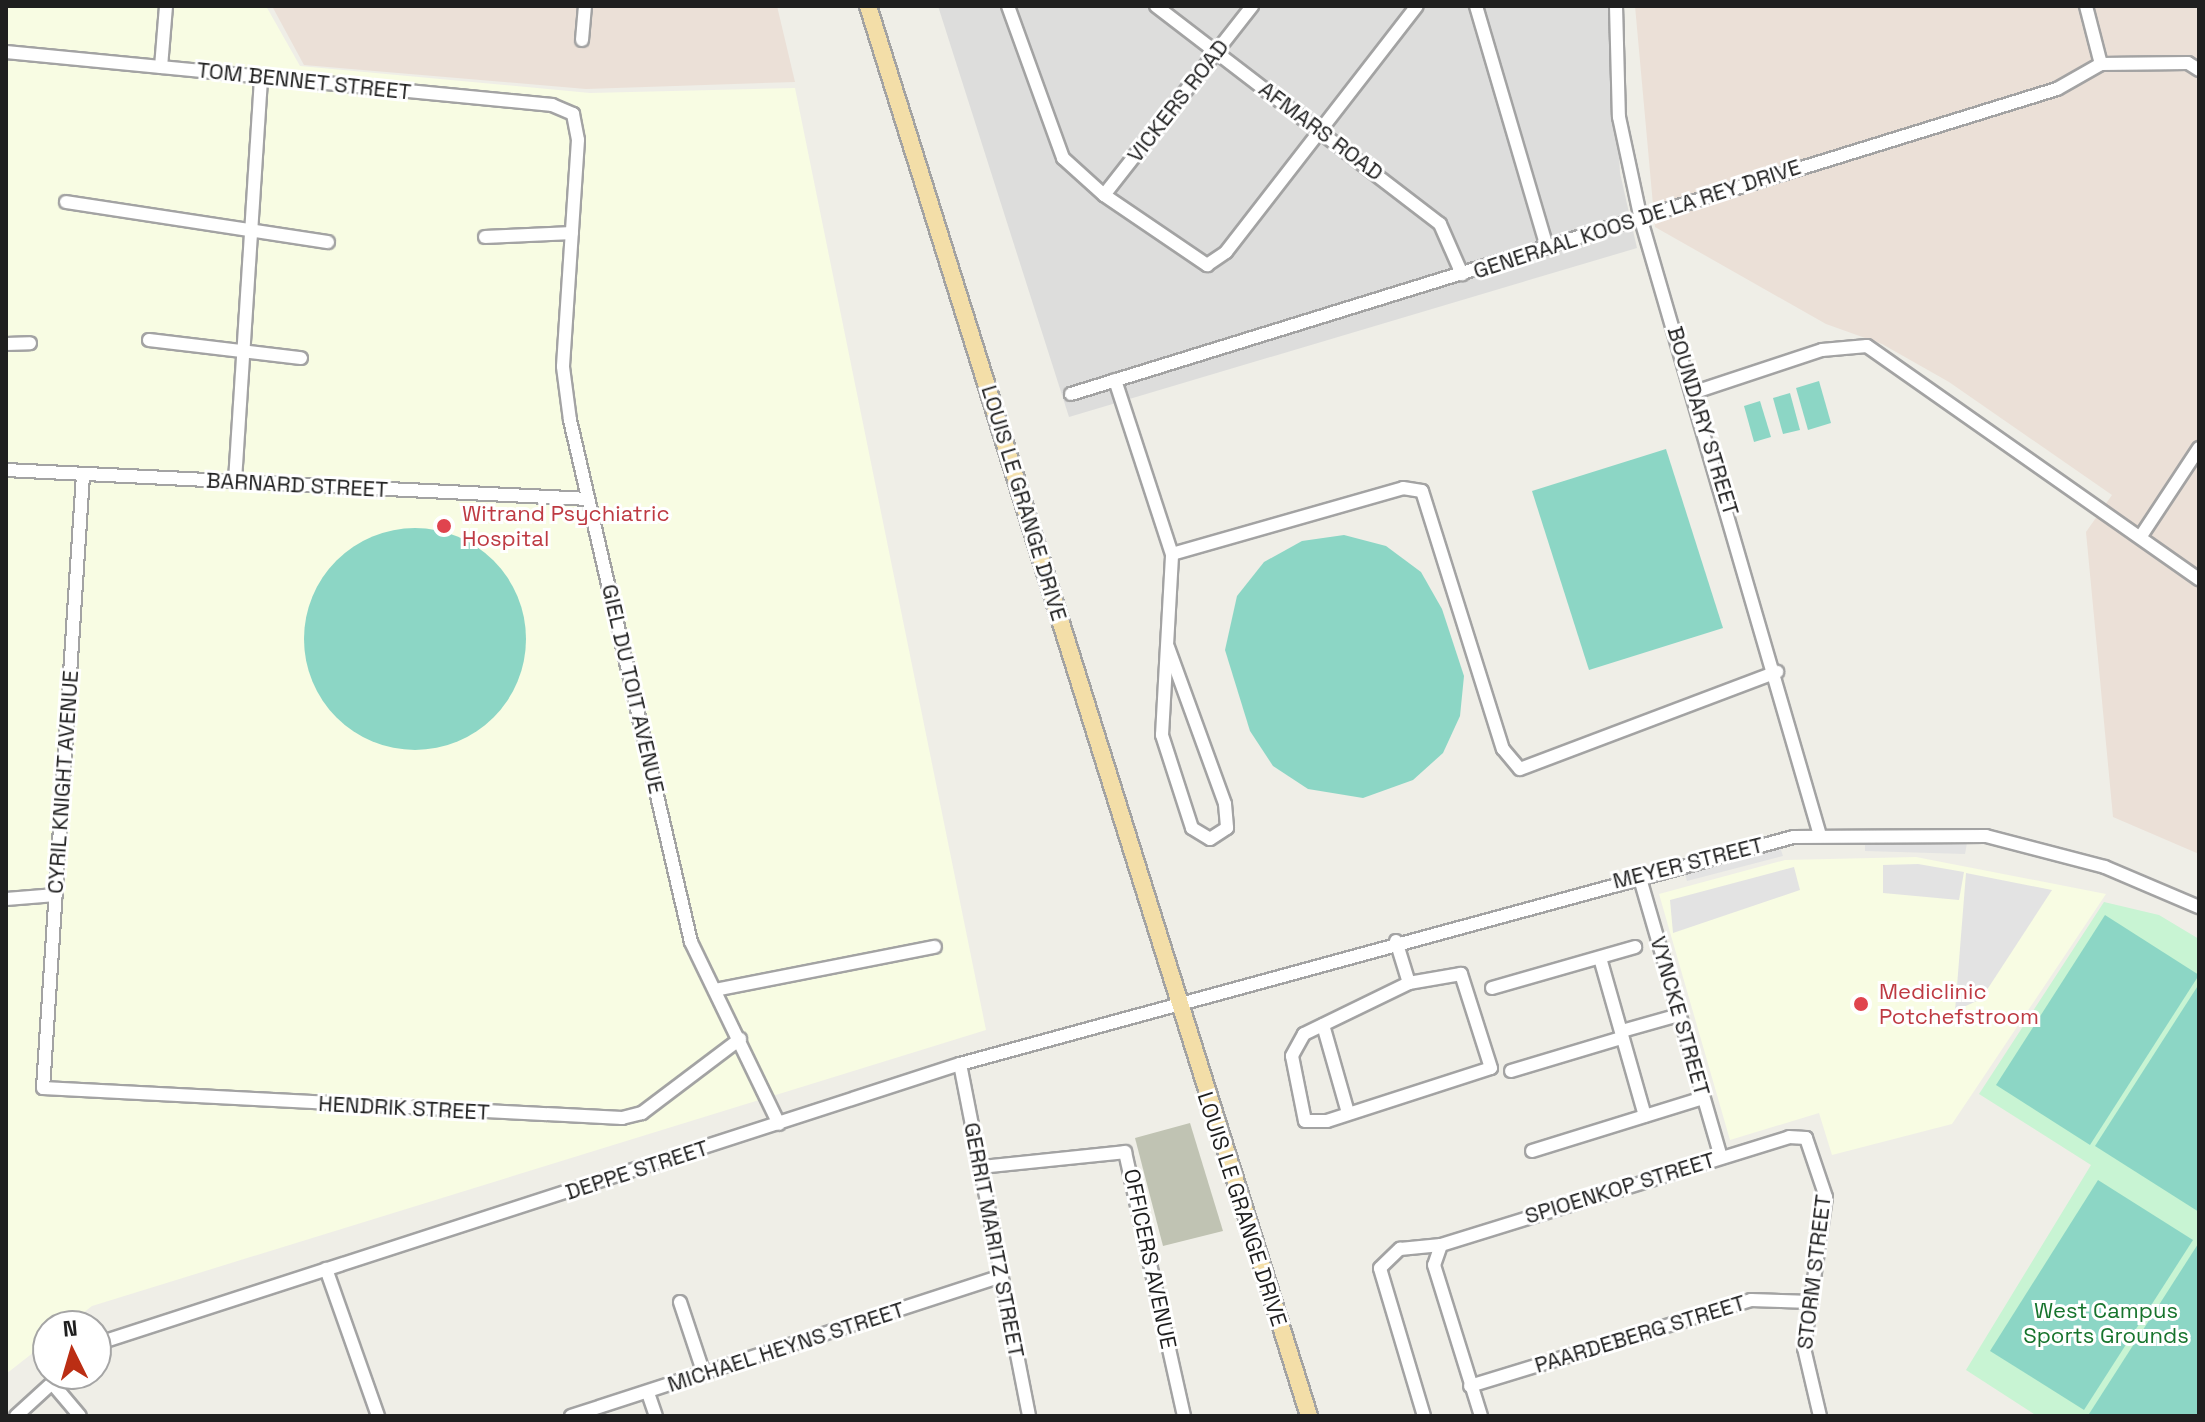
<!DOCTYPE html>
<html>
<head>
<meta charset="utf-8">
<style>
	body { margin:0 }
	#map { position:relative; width:2205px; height:1422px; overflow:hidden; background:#efeee7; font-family:"Space Grotesk",sans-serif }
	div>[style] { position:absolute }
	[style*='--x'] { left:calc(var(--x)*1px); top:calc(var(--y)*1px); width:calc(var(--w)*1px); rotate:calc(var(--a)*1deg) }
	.residential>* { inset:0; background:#dddddc }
	.education>* { inset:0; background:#f8fce3 }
	.military>* { inset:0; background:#ebe0d7 }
	.construction>* { inset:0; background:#c0c3b3 }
	.park>* { inset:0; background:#c8f4d3 }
	.pitch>* { inset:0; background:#8cd6c5 }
	.round { border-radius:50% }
	.parking>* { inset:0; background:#e3e3e3 }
	.roads { filter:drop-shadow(2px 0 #a3a3a3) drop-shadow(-2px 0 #a3a3a3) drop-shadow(0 2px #a3a3a3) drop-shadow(0 -2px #a3a3a3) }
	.minor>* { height:12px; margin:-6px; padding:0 6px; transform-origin:6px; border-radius:6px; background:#fff }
	.major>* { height:16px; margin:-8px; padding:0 8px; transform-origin:8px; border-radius:8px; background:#f3dea8 }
	.dots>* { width:22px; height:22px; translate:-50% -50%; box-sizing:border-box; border:4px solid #fff; border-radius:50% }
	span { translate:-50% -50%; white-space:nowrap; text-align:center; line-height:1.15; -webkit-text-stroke:6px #fff; paint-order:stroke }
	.street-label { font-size:22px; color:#1f1f1f }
	.health-label { font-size:22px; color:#be3a42 }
	.left { translate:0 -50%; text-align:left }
	.park-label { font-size:22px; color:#17742d }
	.frame { position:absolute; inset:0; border:8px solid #1f1f1f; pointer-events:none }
	.north { position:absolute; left:32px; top:1310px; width:80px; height:80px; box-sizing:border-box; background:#fff; border:2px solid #a5a5a5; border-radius:50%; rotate:355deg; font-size:22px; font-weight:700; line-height:32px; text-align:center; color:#1f1f1f }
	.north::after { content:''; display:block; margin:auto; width:28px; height:36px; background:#bb2e14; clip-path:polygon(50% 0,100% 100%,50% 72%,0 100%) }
</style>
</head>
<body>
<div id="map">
	<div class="residential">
		<i style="clip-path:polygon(938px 6px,1612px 6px,1620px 173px,1637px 248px,1069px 417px)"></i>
	</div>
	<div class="education">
		<i style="clip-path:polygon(6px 6px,266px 6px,300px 66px,590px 93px,795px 88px,986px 1030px,92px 1306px,66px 1326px,48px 1326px,48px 1341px,6px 1374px)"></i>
		<i style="clip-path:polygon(1916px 857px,2106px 894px,1952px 1124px,1832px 1155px,1819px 1113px,1730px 1140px,1659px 894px,1785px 860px)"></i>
	</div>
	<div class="military">
		<i style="clip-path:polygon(272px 6px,777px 6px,795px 82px,586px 89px,304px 65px)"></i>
		<i style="clip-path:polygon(1635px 6px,2199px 6px,2199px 854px,2113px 817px,2086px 532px,2112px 495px,1949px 382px,1882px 344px,1826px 324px,1655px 227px)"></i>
	</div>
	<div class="construction">
		<i style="clip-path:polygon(1190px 1123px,1223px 1231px,1163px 1246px,1135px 1138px)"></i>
	</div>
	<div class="park">
		<i style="clip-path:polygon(2104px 902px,2159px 915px,2199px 939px,2199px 1416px,2037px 1416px,1966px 1370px,2091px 1165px,1979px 1094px)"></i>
	</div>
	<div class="pitch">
		<i style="clip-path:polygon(1819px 381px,1831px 423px,1808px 430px,1796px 388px)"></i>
		<i style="clip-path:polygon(1790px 393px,1800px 430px,1783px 434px,1773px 398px)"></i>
		<i style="clip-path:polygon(1760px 401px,1771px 437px,1754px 442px,1744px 406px)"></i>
		<i style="clip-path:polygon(1666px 449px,1723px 628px,1589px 670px,1532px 491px)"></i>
		<i class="round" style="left:304px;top:528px;width:222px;height:222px"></i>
		<i style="clip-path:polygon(1344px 535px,1386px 546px,1421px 572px,1442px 609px,1464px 676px,1460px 716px,1443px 753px,1413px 780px,1363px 798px,1308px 789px,1273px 766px,1250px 731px,1225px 650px,1237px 596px,1264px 562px,1302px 541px)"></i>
		<i style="clip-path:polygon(2105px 915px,2199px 975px,2090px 1145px,1996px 1085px)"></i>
		<i style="clip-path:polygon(2199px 984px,2199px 1212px,2095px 1146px)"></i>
		<i style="clip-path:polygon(2098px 1180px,2193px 1240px,2084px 1410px,1990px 1351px)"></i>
		<i style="clip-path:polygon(2198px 1244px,2199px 1416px,2093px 1416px,2089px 1414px)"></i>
	</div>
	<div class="parking">
		<i style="clip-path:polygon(1918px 838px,1967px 843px,1965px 854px,1865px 851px,1865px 840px)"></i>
		<i style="clip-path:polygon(1780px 847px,1783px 856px,1687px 881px,1684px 871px)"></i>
		<i style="clip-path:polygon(1918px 864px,1964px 872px,1959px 900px,1883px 893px,1883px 865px)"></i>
		<i style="clip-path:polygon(1794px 867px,1800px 890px,1673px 933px,1670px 900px)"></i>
		<i style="clip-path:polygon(1966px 873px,2052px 890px,1981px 999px,1955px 1011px)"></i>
	</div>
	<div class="roads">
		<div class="minor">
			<i style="--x:1008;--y:6;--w:162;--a:70.1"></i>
			<i style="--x:1063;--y:158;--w:55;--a:42.1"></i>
			<i style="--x:1104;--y:195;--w:125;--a:34.2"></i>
			<i style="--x:1207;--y:265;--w:23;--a:-34"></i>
			<i style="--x:1226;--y:252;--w:311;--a:-52.2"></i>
			<i style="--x:1156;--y:6;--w:358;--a:37.5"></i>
			<i style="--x:1440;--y:224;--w:55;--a:66.3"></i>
			<i style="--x:1476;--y:6;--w:252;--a:73.6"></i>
			<i style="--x:1616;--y:6;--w:111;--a:88.5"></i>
			<i style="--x:1619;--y:117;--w:105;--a:77.9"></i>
			<i style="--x:1641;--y:220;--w:637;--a:73.78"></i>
			<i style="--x:2086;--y:6;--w:60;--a:75.5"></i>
			<i style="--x:582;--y:40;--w:34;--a:-85"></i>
			<i style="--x:6;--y:52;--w:549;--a:5.54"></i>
			<i style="--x:552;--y:105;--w:23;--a:23"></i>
			<i style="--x:573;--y:114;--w:26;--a:79"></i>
			<i style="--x:578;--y:140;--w:227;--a:93.8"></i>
			<i style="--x:563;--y:367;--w:53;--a:82.5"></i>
			<i style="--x:570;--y:420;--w:536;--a:76.95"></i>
			<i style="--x:691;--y:942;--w:202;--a:64.2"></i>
			<i style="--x:161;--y:67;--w:61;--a:-85.3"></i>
			<i style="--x:1104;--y:195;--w:240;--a:-51.9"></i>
			<i style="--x:66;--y:202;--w:265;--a:8.7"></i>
			<i style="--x:485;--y:237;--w:87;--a:-2.6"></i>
			<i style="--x:149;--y:340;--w:153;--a:6.8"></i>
			<i style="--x:6;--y:344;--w:24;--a:-2"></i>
			<i style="--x:1115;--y:380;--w:183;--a:71.9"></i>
			<i style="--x:1172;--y:554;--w:240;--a:-15.9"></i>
			<i style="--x:1403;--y:488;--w:19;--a:9"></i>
			<i style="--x:1422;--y:491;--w:270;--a:72.6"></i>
			<i style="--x:1503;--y:749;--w:26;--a:50"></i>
			<i style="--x:1520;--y:769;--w:275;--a:-20.7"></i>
			<i style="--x:1695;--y:392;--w:134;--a:-18.3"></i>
			<i style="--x:1822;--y:350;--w:45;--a:-5.1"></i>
			<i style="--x:1867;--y:346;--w:406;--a:35.1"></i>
			<i style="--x:1071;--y:394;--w:1032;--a:-17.19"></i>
			<i style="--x:2057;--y:89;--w:51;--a:-29.6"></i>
			<i style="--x:2101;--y:64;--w:87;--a:-0.7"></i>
			<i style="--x:2188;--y:63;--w:13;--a:32"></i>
			<i style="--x:6;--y:470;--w:583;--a:2.85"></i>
			<i style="--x:83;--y:475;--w:614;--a:93.73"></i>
			<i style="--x:43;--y:1088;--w:580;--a:2.97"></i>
			<i style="--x:622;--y:1118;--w:21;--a:-14"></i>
			<i style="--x:642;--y:1113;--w:123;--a:-37.1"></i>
			<i style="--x:235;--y:481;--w:404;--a:-86.3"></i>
			<i style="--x:2143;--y:533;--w:102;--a:-56.6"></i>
			<i style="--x:1168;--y:647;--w:167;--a:70"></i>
			<i style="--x:1225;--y:804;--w:24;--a:85"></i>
			<i style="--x:1227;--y:828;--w:20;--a:147"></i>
			<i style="--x:1210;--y:839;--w:21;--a:-149"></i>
			<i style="--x:1192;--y:828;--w:98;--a:-107.9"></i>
			<i style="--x:1162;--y:735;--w:181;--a:-86.8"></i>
			<i style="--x:1639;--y:875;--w:294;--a:73.8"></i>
			<i style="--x:6;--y:899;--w:50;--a:-4.6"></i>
			<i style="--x:1396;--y:941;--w:44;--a:72.8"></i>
			<i style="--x:1409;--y:983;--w:117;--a:154.1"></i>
			<i style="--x:1304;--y:1034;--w:25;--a:119"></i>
			<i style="--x:1292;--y:1056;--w:66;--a:78.7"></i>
			<i style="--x:1305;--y:1121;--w:22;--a:0"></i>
			<i style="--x:1327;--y:1121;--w:172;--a:-17.9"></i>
			<i style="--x:1491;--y:1068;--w:99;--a:-107.7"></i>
			<i style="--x:1461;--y:974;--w:53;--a:170.2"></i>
			<i style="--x:1600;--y:958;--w:164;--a:74.1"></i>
			<i style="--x:1492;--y:988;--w:149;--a:-16"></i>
			<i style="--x:715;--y:990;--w:224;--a:-11.1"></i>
			<i style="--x:1323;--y:1025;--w:91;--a:74.1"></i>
			<i style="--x:1622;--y:1031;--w:59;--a:-15.7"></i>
			<i style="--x:960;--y:1064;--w:359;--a:78.9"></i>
			<i style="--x:1511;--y:1071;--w:115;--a:-16.7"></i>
			<i style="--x:1532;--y:1151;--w:179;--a:-17.2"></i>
			<i style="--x:981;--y:1167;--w:145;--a:-5.9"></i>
			<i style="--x:1125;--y:1152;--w:271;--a:77.4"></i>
			<i style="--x:1441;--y:1245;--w:364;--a:-17.2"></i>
			<i style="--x:1789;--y:1137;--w:17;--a:3"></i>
			<i style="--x:1806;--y:1138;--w:62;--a:71.3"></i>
			<i style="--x:1826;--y:1197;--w:153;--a:98.3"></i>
			<i style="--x:1804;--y:1348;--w:70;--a:76.8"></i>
			<i style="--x:1441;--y:1245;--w:21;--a:109"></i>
			<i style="--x:1434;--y:1265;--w:158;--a:72.7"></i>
			<i style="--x:326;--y:1269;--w:156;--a:70.5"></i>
			<i style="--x:680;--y:1302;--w:76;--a:71.6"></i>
			<i style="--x:96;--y:1344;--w:908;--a:-17.96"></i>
			<i style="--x:960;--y:1064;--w:863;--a:-15.24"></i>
			<i style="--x:1793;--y:837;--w:193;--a:-0.3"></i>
			<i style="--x:1986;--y:836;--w:123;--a:14.6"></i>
			<i style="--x:2105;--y:867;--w:102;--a:23.1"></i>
			<i style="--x:52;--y:1383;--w:43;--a:49.7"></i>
			<i style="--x:1470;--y:1386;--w:294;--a:-17"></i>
			<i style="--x:1751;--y:1300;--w:60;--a:1.9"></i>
			<i style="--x:648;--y:1393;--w:24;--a:71"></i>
			<i style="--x:16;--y:1416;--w:62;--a:-42.4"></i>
			<i style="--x:571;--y:1416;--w:452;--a:-18"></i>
			<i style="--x:1424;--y:1416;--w:154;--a:-106.6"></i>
			<i style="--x:1380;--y:1268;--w:28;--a:-44"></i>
			<i style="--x:1400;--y:1249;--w:41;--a:-5.6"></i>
		</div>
		<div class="major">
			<i style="--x:868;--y:6;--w:1477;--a:72.63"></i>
		</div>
	</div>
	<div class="dots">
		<i style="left:444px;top:526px;background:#e0444e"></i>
		<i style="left:1861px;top:1004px;background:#e0444e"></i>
	</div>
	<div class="street-label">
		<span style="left:304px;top:81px;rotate:6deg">TOM BENNET STREET</span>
		<span style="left:1178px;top:101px;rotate:-52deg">VICKERS ROAD</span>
		<span style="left:1321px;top:131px;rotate:37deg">AFMARS ROAD</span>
		<span style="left:1637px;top:219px;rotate:-18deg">GENERAAL KOOS DE LA REY DRIVE</span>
		<span style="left:1703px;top:421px;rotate:73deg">BOUNDARY STREET</span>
		<span style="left:297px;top:485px;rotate:3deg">BARNARD STREET</span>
		<span style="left:1024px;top:503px;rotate:73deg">LOUIS LE GRANGE DRIVE</span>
		<span style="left:633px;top:689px;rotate:77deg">GIEL DU TOIT AVENUE</span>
		<span style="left:63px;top:782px;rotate:-86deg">CYRIL KNIGHT AVENUE</span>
		<span style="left:1688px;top:863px;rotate:-14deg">MEYER STREET</span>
		<span style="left:1680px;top:1016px;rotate:74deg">VYNCKE STREET</span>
		<span style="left:404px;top:1108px;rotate:3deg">HENDRIK STREET</span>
		<span style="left:637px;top:1170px;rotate:-18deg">DEPPE STREET</span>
		<span style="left:1620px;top:1188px;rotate:-17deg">SPIOENKOP STREET</span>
		<span style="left:1242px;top:1209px;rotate:72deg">LOUIS LE GRANGE DRIVE</span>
		<span style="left:994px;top:1240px;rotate:79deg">GERRIT MARITZ STREET</span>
		<span style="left:1150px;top:1259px;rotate:78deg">OFFICERS AVENUE</span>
		<span style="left:1814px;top:1272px;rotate:-83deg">STORM STREET</span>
		<span style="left:1640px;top:1334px;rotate:-17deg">PAARDEBERG STREET</span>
		<span style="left:786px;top:1347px;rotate:-18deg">MICHAEL HEYNS STREET</span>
	</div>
	<div class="health-label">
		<span class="left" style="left:462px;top:526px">Witrand Psychiatric<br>Hospital</span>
		<span class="left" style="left:1879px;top:1004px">Mediclinic<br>Potchefstroom</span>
	</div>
	<div class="park-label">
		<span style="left:2106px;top:1323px">West Campus<br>Sports Grounds</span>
	</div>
	<div class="frame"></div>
	<div class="north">N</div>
</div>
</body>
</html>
